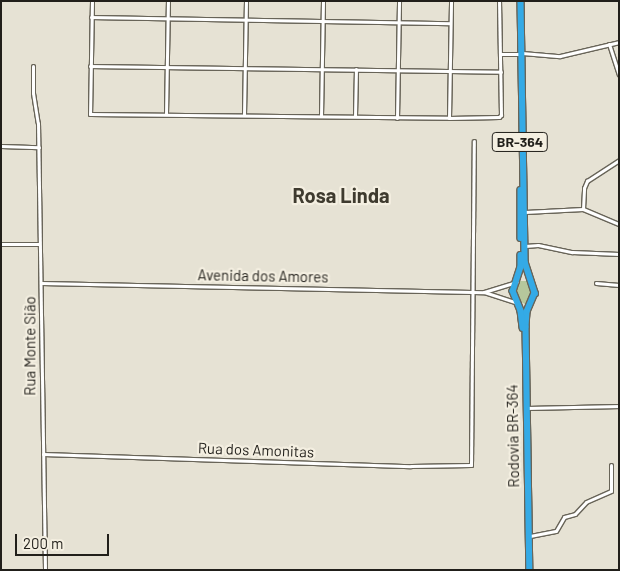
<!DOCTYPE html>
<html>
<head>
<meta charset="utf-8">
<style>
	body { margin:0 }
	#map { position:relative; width:620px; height:571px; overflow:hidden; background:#e6e2d4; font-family:Barlow,sans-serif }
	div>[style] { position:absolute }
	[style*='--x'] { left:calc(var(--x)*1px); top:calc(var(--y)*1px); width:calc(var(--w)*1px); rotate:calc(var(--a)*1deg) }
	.green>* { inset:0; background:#b6c79c }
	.roads { filter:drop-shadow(1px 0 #686458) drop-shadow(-1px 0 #686458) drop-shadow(0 1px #686458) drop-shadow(0 -1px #686458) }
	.street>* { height:3px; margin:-1.5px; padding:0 1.5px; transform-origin:1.5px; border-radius:1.5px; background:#fff }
	.highway>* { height:5.5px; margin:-2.75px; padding:0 2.75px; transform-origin:2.75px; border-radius:2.75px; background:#34aae6 }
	span { translate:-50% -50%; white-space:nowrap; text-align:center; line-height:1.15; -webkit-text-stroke:4.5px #f4efe1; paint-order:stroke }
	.shield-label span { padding:1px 4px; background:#f4efe1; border:1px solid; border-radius:4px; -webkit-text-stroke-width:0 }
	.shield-label { font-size:14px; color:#211f1a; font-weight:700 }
	.street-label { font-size:15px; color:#211f1a }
	.district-label { font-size:20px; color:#3f3b2f; font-weight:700 }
	.frame { position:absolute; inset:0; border:2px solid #211f1a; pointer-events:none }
	.scale { position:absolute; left:15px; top:534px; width:94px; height:22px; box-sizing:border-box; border:2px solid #211f1a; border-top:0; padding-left:6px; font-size:15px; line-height:18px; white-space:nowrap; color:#211f1a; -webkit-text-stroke:4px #f4efe1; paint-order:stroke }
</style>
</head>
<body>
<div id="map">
	<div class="green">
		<i style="clip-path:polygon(520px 281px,528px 281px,533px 292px,530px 301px,525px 304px,517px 300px,515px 286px)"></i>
	</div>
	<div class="roads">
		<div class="street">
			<i style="--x:92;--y:1;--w:113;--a:91"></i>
			<i style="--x:90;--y:114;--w:359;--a:0.6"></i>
			<i style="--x:449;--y:118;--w:50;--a:-1.1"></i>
			<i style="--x:499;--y:117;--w:3;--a:-45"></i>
			<i style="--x:501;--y:115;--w:114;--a:-91"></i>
			<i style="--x:91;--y:17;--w:359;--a:1"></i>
			<i style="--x:609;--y:44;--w:32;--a:72"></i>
			<i style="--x:522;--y:53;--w:38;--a:5"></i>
			<i style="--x:560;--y:56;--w:61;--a:-13.3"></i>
			<i style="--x:501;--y:54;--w:18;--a:0"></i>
			<i style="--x:33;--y:66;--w:27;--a:90"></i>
			<i style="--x:33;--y:93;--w:30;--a:81"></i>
			<i style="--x:38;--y:123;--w:447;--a:89.1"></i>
			<i style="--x:90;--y:66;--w:411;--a:0.8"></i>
			<i style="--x:166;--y:114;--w:113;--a:-89"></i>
			<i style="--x:244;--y:115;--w:114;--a:-89"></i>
			<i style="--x:321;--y:116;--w:115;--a:-89"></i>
			<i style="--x:355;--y:116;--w:47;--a:-88.8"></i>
			<i style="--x:397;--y:118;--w:117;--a:-89"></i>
			<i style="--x:449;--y:118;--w:117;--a:-89"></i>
			<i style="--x:1;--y:146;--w:38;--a:2"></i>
			<i style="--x:583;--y:209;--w:21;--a:-87"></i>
			<i style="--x:584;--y:188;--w:8;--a:-67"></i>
			<i style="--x:587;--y:181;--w:38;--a:-33"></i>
			<i style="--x:525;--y:212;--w:58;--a:-3"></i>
			<i style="--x:583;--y:209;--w:39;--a:23"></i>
			<i style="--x:1;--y:244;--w:38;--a:0"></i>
			<i style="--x:525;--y:246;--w:13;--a:-4"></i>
			<i style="--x:538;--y:245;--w:35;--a:12"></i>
			<i style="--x:572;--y:252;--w:47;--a:2.4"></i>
			<i style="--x:41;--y:283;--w:443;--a:1.2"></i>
			<i style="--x:484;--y:292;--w:35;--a:18"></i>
			<i style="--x:596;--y:283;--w:23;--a:5"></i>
			<i style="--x:484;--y:292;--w:34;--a:-17"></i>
			<i style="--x:528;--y:408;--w:91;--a:-1.3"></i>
			<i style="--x:43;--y:454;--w:368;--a:1.9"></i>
			<i style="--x:411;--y:466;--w:60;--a:-1"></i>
			<i style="--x:471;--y:465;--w:324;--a:-89.5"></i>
			<i style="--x:530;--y:536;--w:26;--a:-11"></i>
			<i style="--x:556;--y:531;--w:16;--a:-60"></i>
			<i style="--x:564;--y:517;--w:11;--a:-15"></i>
			<i style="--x:575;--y:514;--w:16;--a:-47"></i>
			<i style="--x:586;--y:502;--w:27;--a:-24"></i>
			<i style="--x:611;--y:491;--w:26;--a:-90"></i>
		</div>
		<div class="highway">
			<i style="--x:521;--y:1;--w:261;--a:89.1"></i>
			<i style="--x:525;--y:262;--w:33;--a:72"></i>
			<i style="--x:535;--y:293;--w:21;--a:113"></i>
			<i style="--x:527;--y:312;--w:15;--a:94"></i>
			<i style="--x:526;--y:327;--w:243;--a:89.1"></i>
			<i style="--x:521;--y:190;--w:48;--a:90"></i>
			<i style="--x:521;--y:255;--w:12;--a:90"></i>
			<i style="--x:521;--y:267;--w:25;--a:108"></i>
			<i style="--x:513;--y:291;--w:22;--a:68"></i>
			<i style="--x:521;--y:311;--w:17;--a:83"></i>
		</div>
	</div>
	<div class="shield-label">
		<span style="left:520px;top:142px">BR-364</span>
	</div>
	<div class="street-label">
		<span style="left:263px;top:276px;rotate:1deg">Avenida dos Amores</span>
		<span style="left:30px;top:346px;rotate:-90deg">Rua Monte Sião</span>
		<span style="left:513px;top:436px;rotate:-91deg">Rodovia BR-364</span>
		<span style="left:256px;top:450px;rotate:2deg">Rua dos Amonitas</span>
	</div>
	<div class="district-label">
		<span style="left:341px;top:195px">Rosa Linda</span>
	</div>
	<div class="frame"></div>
	<div class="scale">200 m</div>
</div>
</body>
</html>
